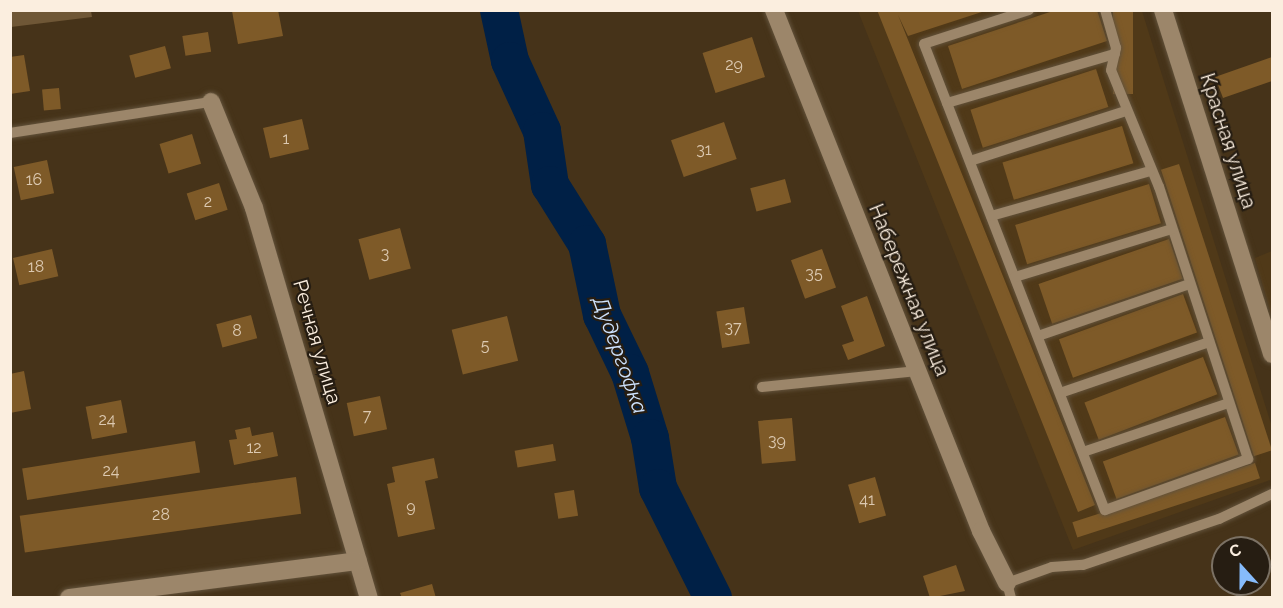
<!DOCTYPE html>
<meta charset="utf-8">
<style>
body{margin:0}
#map{position:relative;width:1283px;height:608px;overflow:hidden;background:#463319;font-family:Raleway,sans-serif}
div>[style]{position:absolute}
.built>*{inset:0;background:#503918}
.green>*{inset:0;background:#6f5736}
.river>*{height:38px;margin:-19px;padding:0 19px;transform-origin:19px;border-radius:19px;background:#002046}
.building>*{inset:0;background:#7e5a28;transform-origin:0 0}
.roads{filter:drop-shadow(0 0 2px #62523b) drop-shadow(0 0 2px #62523b)}
.service>*{height:10px;margin:-5px;padding:0 5px;transform-origin:5px;border-radius:5px;background:#9c866a}
.minor>*{height:18px;margin:-9px;padding:0 9px;transform-origin:9px;border-radius:9px;background:#9c866a}
span{translate:-50% -50%;white-space:nowrap;text-align:center;line-height:1.15;-webkit-text-stroke:4.5px #261d12;paint-order:stroke}
.number-label{font-size:16px;color:#dcc9b1}
.number-label span{-webkit-text-stroke-width:0}
.street-label{font-size:20px;color:#fbeedf}
.water-label{font-size:21px;color:#cee3ff;font-style:italic}
.frame{position:absolute;inset:0;border:12px solid #fbeedf;pointer-events:none}
.north{position:absolute;left:1211px;top:536px;width:60px;height:60px;box-sizing:border-box;background:#261d12;border:2px solid #7b7164;border-radius:50%;rotate:339deg;font-size:16px;font-weight:700;line-height:24px;text-align:center;color:#fbeedf}
.north::after{content:'';display:block;margin:auto;width:21px;height:27px;background:#86bbfb;clip-path:polygon(50% 0,100% 100%,50% 72%,0 100%)}
</style>
<div id="map">
<div class="built">
<i style="clip-path:polygon(858px 11px,1142px 11px,1272px 427px,1270px 480px,1073px 550px)"></i>
<i style="clip-path:polygon(1272px 251px,1272px 317px,1255px 258px)"></i>
</div>
<div class="green">
<i style="clip-path:polygon(10px 11px,91px 11px,92px 17px,11px 27px)"></i>
</div>
<div class="river">
<i style="left:499px;top:10px;width:52px;rotate:77.8deg"></i>
<i style="left:510px;top:61px;width:77px;rotate:65.4deg"></i>
<i style="left:542px;top:131px;width:55px;rotate:81.6deg"></i>
<i style="left:550px;top:185px;width:70px;rotate:57.9deg"></i>
<i style="left:587px;top:244px;width:73px;rotate:78.1deg"></i>
<i style="left:602px;top:315px;width:64px;rotate:64.2deg"></i>
<i style="left:630px;top:373px;width:68px;rotate:72.9deg"></i>
<i style="left:650px;top:438px;width:51px;rotate:80.9deg"></i>
<i style="left:658px;top:488px;width:123px;rotate:63.4deg"></i>
</div>
<div class="building">
<i style="clip-path:polygon(278px 10px,283px 36px,238px 44px,232px 11px)"></i>
<i style="clip-path:polygon(877px 10px,988px 10px,908px 36px,898px 15px,1095px 505px,1078px 512px)"></i>
<i style="clip-path:polygon(1056px 10px,1097px 10px,1107px 41px,962px 89px,948px 46px)"></i>
<i style="left:1113px;top:10px;width:20px;height:84px"></i>
<i style="left:208px;top:32px;width:20px;height:26px;rotate:81deg"></i>
<i style="left:752px;top:37px;width:42px;height:52px;rotate:72deg"></i>
<i style="left:165px;top:46px;width:23px;height:37px;rotate:75deg"></i>
<i style="clip-path:polygon(24px 55px,30px 91px,10px 94px,10px 57px)"></i>
<i style="clip-path:polygon(1272px 57px,1272px 81px,1223px 98px,1215px 77px)"></i>
<i style="left:1096px;top:69px;width:40px;height:132px;rotate:72deg"></i>
<i style="left:59px;top:88px;width:21px;height:17px;rotate:85deg"></i>
<i style="left:302px;top:119px;width:31px;height:40px;rotate:77deg"></i>
<i style="left:724px;top:122px;width:39px;height:56px;rotate:71deg"></i>
<i style="left:1122px;top:126px;width:39px;height:125px;rotate:73deg"></i>
<i style="left:192px;top:134px;width:31px;height:34px;rotate:73deg"></i>
<i style="left:47px;top:160px;width:34px;height:34px;rotate:78deg"></i>
<i style="left:1179px;top:164px;width:301px;height:19px;rotate:72deg"></i>
<i style="left:785px;top:179px;width:24px;height:36px;rotate:75deg"></i>
<i style="left:219px;top:183px;width:28px;height:34px;rotate:72deg"></i>
<i style="left:1149px;top:184px;width:41px;height:140px;rotate:73deg"></i>
<i style="left:400px;top:228px;width:42px;height:43px;rotate:75deg"></i>
<i style="left:1169px;top:239px;width:42px;height:138px;rotate:71deg"></i>
<i style="left:52px;top:249px;width:28px;height:40px;rotate:77deg"></i>
<i style="left:822px;top:249px;width:41px;height:33px;rotate:70deg"></i>
<i style="left:1183px;top:294px;width:41px;height:132px;rotate:70deg"></i>
<i style="clip-path:polygon(867px 296px,885px 346px,848px 360px,842px 345px,854px 341px,841px 306px)"></i>
<i style="left:744px;top:307px;width:37px;height:28px;rotate:81deg"></i>
<i style="left:251px;top:315px;width:24px;height:36px;rotate:75deg"></i>
<i style="left:507px;top:316px;width:46px;height:57px;rotate:76deg"></i>
<i style="left:1203px;top:357px;width:40px;height:127px;rotate:69deg"></i>
<i style="clip-path:polygon(24px 371px,31px 409px,10px 413px,10px 374px)"></i>
<i style="left:380px;top:396px;width:34px;height:34px;rotate:78deg"></i>
<i style="left:121px;top:400px;width:33px;height:36px;rotate:79deg"></i>
<i style="left:1225px;top:417px;width:40px;height:130px;rotate:70deg"></i>
<i style="left:792px;top:418px;width:43px;height:34px;rotate:85deg"></i>
<i style="clip-path:polygon(250px 427px,252px 436px,273px 432px,278px 456px,234px 465px,229px 440px,237px 439px,235px 430px)"></i>
<i style="left:195px;top:441px;width:32px;height:175px;rotate:81deg"></i>
<i style="left:553px;top:444px;width:17px;height:39px;rotate:80deg"></i>
<i style="clip-path:polygon(434px 458px,438px 478px,425px 481px,435px 529px,398px 537px,387px 484px,395px 482px,392px 467px)"></i>
<i style="left:1255px;top:463px;width:16px;height:192px;rotate:72deg"></i>
<i style="left:296px;top:477px;width:37px;height:279px;rotate:82deg"></i>
<i style="left:875px;top:477px;width:40px;height:28px;rotate:74deg"></i>
<i style="left:574px;top:490px;width:26px;height:20px;rotate:81deg"></i>
<i style="clip-path:polygon(956px 565px,965px 591px,930px 598px,923px 576px)"></i>
<i style="clip-path:polygon(432px 584px,436px 598px,402px 598px,400px 593px)"></i>
</div>
<div class="roads">
<div class="service">
<i style="left:1029px;top:10px;width:110px;rotate:162.1deg"></i>
<i style="left:924px;top:44px;width:500px;rotate:68.8deg"></i>
<i style="left:1105px;top:510px;width:152px;rotate:-19.6deg"></i>
<i style="left:1248px;top:459px;width:286px;rotate:-108.1deg"></i>
<i style="left:1159px;top:187px;width:126px;rotate:-112.3deg"></i>
<i style="left:1111px;top:70px;width:23px;rotate:-77deg"></i>
<i style="left:1116px;top:48px;width:40px;rotate:-106deg"></i>
<i style="left:947px;top:103px;width:175px;rotate:-16.3deg"></i>
<i style="left:10px;top:133px;width:203px;rotate:-8.8deg"></i>
<i style="left:970px;top:161px;width:164px;rotate:-17.8deg"></i>
<i style="left:991px;top:216px;width:165px;rotate:-15.8deg"></i>
<i style="left:1015px;top:277px;width:164px;rotate:-17deg"></i>
<i style="left:1038px;top:336px;width:161px;rotate:-18.9deg"></i>
<i style="left:762px;top:387px;width:156px;rotate:-5.9deg"></i>
<i style="left:1060px;top:393px;width:157px;rotate:-18.9deg"></i>
<i style="left:1083px;top:452px;width:154px;rotate:-18.6deg"></i>
<i style="left:1011px;top:598px;width:16px;rotate:-105deg"></i>
<i style="left:1007px;top:583px;width:48px;rotate:-19.6deg"></i>
<i style="left:1052px;top:567px;width:31px;rotate:-4deg"></i>
<i style="left:1083px;top:565px;width:144px;rotate:-18.7deg"></i>
<i style="left:1219px;top:519px;width:59px;rotate:-25.3deg"></i>
</div>
<div class="minor">
<i style="left:774px;top:10px;width:561px;rotate:68.33deg"></i>
<i style="left:981px;top:531px;width:58px;rotate:63.4deg"></i>
<i style="left:1163px;top:10px;width:361px;rotate:72.4deg"></i>
<i style="left:211px;top:102px;width:114px;rotate:67.9deg"></i>
<i style="left:254px;top:208px;width:407px;rotate:73.6deg"></i>
<i style="left:69px;top:598px;width:291px;rotate:-7.3deg"></i>
</div>
</div>
<div class="number-label">
<span style="left:734px;top:65px">29</span>
<span style="left:286px;top:139px">1</span>
<span style="left:704px;top:150px">31</span>
<span style="left:34px;top:180px">16</span>
<span style="left:208px;top:202px">2</span>
<span style="left:385px;top:254px">3</span>
<span style="left:36px;top:267px">18</span>
<span style="left:814px;top:274px">35</span>
<span style="left:733px;top:328px">37</span>
<span style="left:237px;top:331px">8</span>
<span style="left:485px;top:346px">5</span>
<span style="left:367px;top:416px">7</span>
<span style="left:107px;top:420px">24</span>
<span style="left:777px;top:441px">39</span>
<span style="left:254px;top:448px">12</span>
<span style="left:111px;top:471px">24</span>
<span style="left:867px;top:500px">41</span>
<span style="left:411px;top:507px">9</span>
<span style="left:161px;top:515px">28</span>
</div>
<div class="street-label">
<span style="left:1228px;top:141px;rotate:72deg">Красная улица</span>
<span style="left:909px;top:290px;rotate:68deg">Набережная улица</span>
<span style="left:317px;top:342px;rotate:74deg">Речная улица</span>
</div>
<div class="water-label">
<span style="left:620px;top:355px;rotate:70deg">Дудергофка</span>
</div>
<div class="frame"></div>
<div class="north">С</div>
</div>
